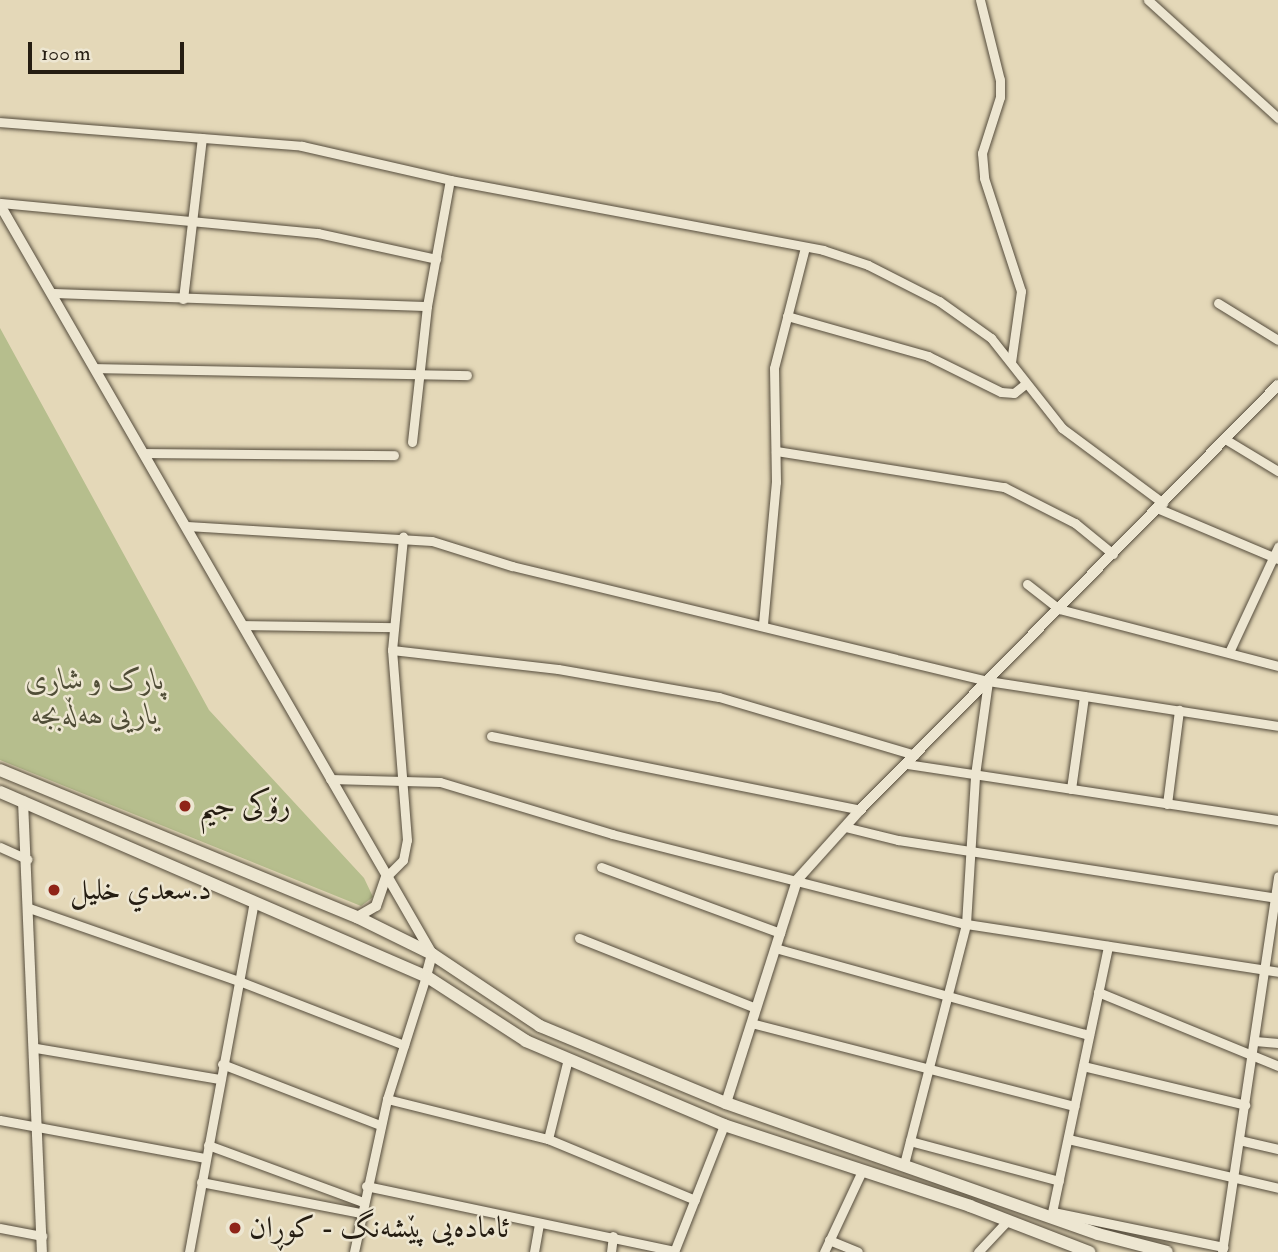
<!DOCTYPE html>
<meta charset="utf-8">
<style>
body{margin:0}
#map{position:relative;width:1278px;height:1252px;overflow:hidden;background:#e4d8b8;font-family:"IM FELL Double Pica",Amiri,serif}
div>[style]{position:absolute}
.green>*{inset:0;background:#b6be8d}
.roads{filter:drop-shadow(0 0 2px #554c3c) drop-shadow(0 0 2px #554c3c)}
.minor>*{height:9px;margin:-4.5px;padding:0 4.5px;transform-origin:4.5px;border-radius:4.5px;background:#ede6d1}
.tertiary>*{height:10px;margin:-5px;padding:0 5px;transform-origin:5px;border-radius:5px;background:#ede6d1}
.secondary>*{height:12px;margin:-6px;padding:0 6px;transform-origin:6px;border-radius:6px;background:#ede6d1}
.dots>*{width:19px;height:19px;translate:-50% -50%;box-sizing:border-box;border:4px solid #ede6d1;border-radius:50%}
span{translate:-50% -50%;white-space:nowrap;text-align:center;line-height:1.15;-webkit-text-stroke:5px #ede6d1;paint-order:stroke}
.park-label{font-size:30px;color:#504d37;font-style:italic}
.poi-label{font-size:30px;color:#251d12}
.left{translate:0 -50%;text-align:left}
.scale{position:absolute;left:28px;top:42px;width:156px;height:32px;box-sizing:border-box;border:4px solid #251d12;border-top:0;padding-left:9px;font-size:21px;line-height:24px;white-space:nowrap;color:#251d12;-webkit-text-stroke:5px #ede6d1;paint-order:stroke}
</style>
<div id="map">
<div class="green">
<i style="clip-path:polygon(0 328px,209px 710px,364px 878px,373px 897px,361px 906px,0 760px)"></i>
</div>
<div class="roads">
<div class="minor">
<i style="left:980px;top:0;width:82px;rotate:76deg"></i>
<i style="left:1000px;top:80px;width:17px;rotate:90deg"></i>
<i style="left:1000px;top:97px;width:59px;rotate:107.8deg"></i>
<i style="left:982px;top:153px;width:25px;rotate:85deg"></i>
<i style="left:984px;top:178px;width:119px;rotate:71.9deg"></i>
<i style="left:1021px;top:291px;width:72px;rotate:98deg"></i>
<i style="left:1148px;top:0;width:176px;rotate:42.2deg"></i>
<i style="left:0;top:122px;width:303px;rotate:4.5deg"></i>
<i style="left:302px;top:146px;width:152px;rotate:12.9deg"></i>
<i style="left:450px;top:180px;width:380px;rotate:10.6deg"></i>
<i style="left:823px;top:250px;width:47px;rotate:18.4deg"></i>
<i style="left:868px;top:265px;width:80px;rotate:26.9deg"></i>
<i style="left:939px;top:301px;width:64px;rotate:35.4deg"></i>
<i style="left:991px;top:338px;width:115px;rotate:51.7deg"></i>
<i style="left:1062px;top:428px;width:126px;rotate:36.6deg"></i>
<i style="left:0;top:203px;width:319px;rotate:5.4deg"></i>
<i style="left:318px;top:233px;width:121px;rotate:12.4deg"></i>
<i style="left:51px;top:293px;width:376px;rotate:2deg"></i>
<i style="left:183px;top:299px;width:162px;rotate:-83.3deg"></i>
<i style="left:1218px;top:303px;width:70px;rotate:31.7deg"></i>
<i style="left:787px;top:316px;width:147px;rotate:15.8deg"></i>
<i style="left:928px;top:356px;width:81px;rotate:26.3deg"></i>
<i style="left:1001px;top:392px;width:13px;rotate:4deg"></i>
<i style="left:1014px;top:393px;width:14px;rotate:-39deg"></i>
<i style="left:95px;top:368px;width:372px;rotate:1.1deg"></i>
<i style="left:1225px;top:439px;width:62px;rotate:31.1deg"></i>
<i style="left:412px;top:442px;width:137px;rotate:-83.7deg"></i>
<i style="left:427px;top:306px;width:128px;rotate:-79.7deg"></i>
<i style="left:776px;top:451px;width:231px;rotate:9deg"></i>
<i style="left:1004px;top:487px;width:80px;rotate:26.9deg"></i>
<i style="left:1075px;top:523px;width:49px;rotate:39.2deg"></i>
<i style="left:143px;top:453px;width:251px;rotate:0.5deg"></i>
<i style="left:1157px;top:508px;width:131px;rotate:22.9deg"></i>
<i style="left:187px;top:526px;width:245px;rotate:3.5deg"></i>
<i style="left:432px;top:541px;width:84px;rotate:17.4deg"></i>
<i style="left:512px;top:566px;width:490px;rotate:13.6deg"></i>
<i style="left:988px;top:681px;width:293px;rotate:8.8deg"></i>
<i style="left:1027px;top:584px;width:41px;rotate:38deg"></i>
<i style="left:1059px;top:609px;width:226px;rotate:14.6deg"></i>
<i style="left:763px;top:624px;width:143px;rotate:-84.8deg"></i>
<i style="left:776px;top:482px;width:114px;rotate:-91deg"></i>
<i style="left:774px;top:368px;width:125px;rotate:-75.6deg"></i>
<i style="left:242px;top:625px;width:152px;rotate:0.8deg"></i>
<i style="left:392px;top:650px;width:167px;rotate:6.5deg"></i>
<i style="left:558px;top:669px;width:163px;rotate:9.9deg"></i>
<i style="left:719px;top:697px;width:204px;rotate:16.5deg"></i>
<i style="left:1230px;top:650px;width:114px;rotate:-65deg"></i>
<i style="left:491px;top:736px;width:376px;rotate:11.3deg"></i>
<i style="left:907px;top:764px;width:375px;rotate:8.6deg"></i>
<i style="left:330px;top:779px;width:110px;rotate:1.6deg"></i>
<i style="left:440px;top:782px;width:180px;rotate:16.8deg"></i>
<i style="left:612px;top:834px;width:365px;rotate:14.3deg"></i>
<i style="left:966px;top:924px;width:316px;rotate:8.7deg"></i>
<i style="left:1071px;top:789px;width:94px;rotate:-82deg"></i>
<i style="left:1167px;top:804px;width:95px;rotate:-82.7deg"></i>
<i style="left:845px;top:827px;width:55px;rotate:13.8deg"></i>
<i style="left:898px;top:840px;width:382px;rotate:8.7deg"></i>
<i style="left:0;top:847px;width:30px;rotate:24deg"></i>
<i style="left:601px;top:867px;width:191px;rotate:20.2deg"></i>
<i style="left:386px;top:877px;width:24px;rotate:-45deg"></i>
<i style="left:403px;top:860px;width:20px;rotate:-79deg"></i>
<i style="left:407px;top:840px;width:191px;rotate:-94.5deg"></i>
<i style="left:392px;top:650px;width:114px;rotate:-84.4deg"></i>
<i style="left:29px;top:908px;width:222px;rotate:19.2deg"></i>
<i style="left:239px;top:981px;width:177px;rotate:21.2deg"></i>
<i style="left:579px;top:938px;width:190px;rotate:21.6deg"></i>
<i style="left:775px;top:948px;width:326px;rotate:15.5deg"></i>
<i style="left:1098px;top:992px;width:195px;rotate:22.3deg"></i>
<i style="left:751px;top:1023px;width:334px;rotate:14.4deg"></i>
<i style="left:1255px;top:1041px;width:23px;rotate:5deg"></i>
<i style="left:36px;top:1048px;width:186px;rotate:9.6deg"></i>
<i style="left:222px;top:1064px;width:169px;rotate:21.1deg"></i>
<i style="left:1083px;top:1066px;width:167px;rotate:13.5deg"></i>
<i style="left:387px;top:1099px;width:166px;rotate:14deg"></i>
<i style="left:548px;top:1139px;width:159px;rotate:22.5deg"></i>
<i style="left:0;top:1120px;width:209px;rotate:10.5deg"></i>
<i style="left:548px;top:1139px;width:82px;rotate:-76deg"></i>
<i style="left:1068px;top:1139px;width:216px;rotate:13.1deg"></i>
<i style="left:1239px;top:1140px;width:40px;rotate:13deg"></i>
<i style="left:910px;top:1141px;width:154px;rotate:15deg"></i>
<i style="left:208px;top:1145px;width:165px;rotate:20.2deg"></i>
<i style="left:904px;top:1164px;width:248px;rotate:-75.5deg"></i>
<i style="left:966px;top:924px;width:149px;rotate:-86.5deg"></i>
<i style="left:975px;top:775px;width:95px;rotate:-82.1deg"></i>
<i style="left:201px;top:1182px;width:163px;rotate:11deg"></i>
<i style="left:366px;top:1186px;width:315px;rotate:11.9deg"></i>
<i style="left:1053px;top:1212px;width:174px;rotate:11.6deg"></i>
<i style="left:1051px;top:1217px;width:277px;rotate:-78.1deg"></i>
<i style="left:0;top:1228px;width:43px;rotate:10.8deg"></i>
<i style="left:829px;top:1240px;width:31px;rotate:22deg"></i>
<i style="left:189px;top:1252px;width:357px;rotate:-79.5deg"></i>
<i style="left:354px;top:1252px;width:157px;rotate:-77.8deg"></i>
<i style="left:387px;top:1099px;width:129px;rotate:-72.4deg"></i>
<i style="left:534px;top:1252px;width:29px;rotate:-80deg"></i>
<i style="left:611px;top:1252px;width:16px;rotate:-83deg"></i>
<i style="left:674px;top:1252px;width:136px;rotate:-68.5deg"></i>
<i style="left:824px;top:1252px;width:89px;rotate:-64.9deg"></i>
<i style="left:978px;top:1252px;width:42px;rotate:-46.9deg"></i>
<i style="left:1222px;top:1252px;width:380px;rotate:-81.5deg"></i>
</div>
<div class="tertiary">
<i style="left:0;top:205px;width:865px;rotate:60.02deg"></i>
<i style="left:432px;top:954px;width:23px;rotate:105deg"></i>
<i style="left:23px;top:801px;width:451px;rotate:87.6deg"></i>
<i style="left:357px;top:917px;width:22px;rotate:-30deg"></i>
<i style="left:376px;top:906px;width:31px;rotate:-71deg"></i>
<i style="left:726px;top:1103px;width:234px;rotate:-72.3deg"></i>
<i style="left:797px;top:880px;width:94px;rotate:-48deg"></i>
<i style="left:860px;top:810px;width:596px;rotate:-45.48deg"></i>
</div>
<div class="secondary">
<i style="left:0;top:770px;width:386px;rotate:22.4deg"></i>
<i style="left:357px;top:917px;width:84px;rotate:26.3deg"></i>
<i style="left:432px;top:954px;width:130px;rotate:33.7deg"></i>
<i style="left:540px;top:1026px;width:201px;rotate:22.5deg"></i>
<i style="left:726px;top:1103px;width:394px;rotate:19.4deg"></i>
<i style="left:1098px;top:1234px;width:71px;rotate:14.6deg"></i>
<i style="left:0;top:792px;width:464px;rotate:23.4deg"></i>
<i style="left:426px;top:976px;width:119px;rotate:33deg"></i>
<i style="left:526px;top:1041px;width:215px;rotate:23deg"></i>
<i style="left:724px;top:1125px;width:259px;rotate:18.2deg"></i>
<i style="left:970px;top:1206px;width:128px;rotate:21.1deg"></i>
</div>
</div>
<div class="dots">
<i style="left:185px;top:806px;background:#8f2418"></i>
<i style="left:54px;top:890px;background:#8f2418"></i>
<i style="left:235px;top:1228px;background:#8f2418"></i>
</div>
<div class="park-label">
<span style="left:95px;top:697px">پارک و شاری<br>یاریی ھەڵەبجە</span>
</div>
<div class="poi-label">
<span class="left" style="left:199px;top:806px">رۆکی جیم</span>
<span class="left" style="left:70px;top:890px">د.سعدي خليل</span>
<span class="left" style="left:249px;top:1228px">ئامادەیی پێشەنگ - کوڕان</span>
</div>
<div class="scale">100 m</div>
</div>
